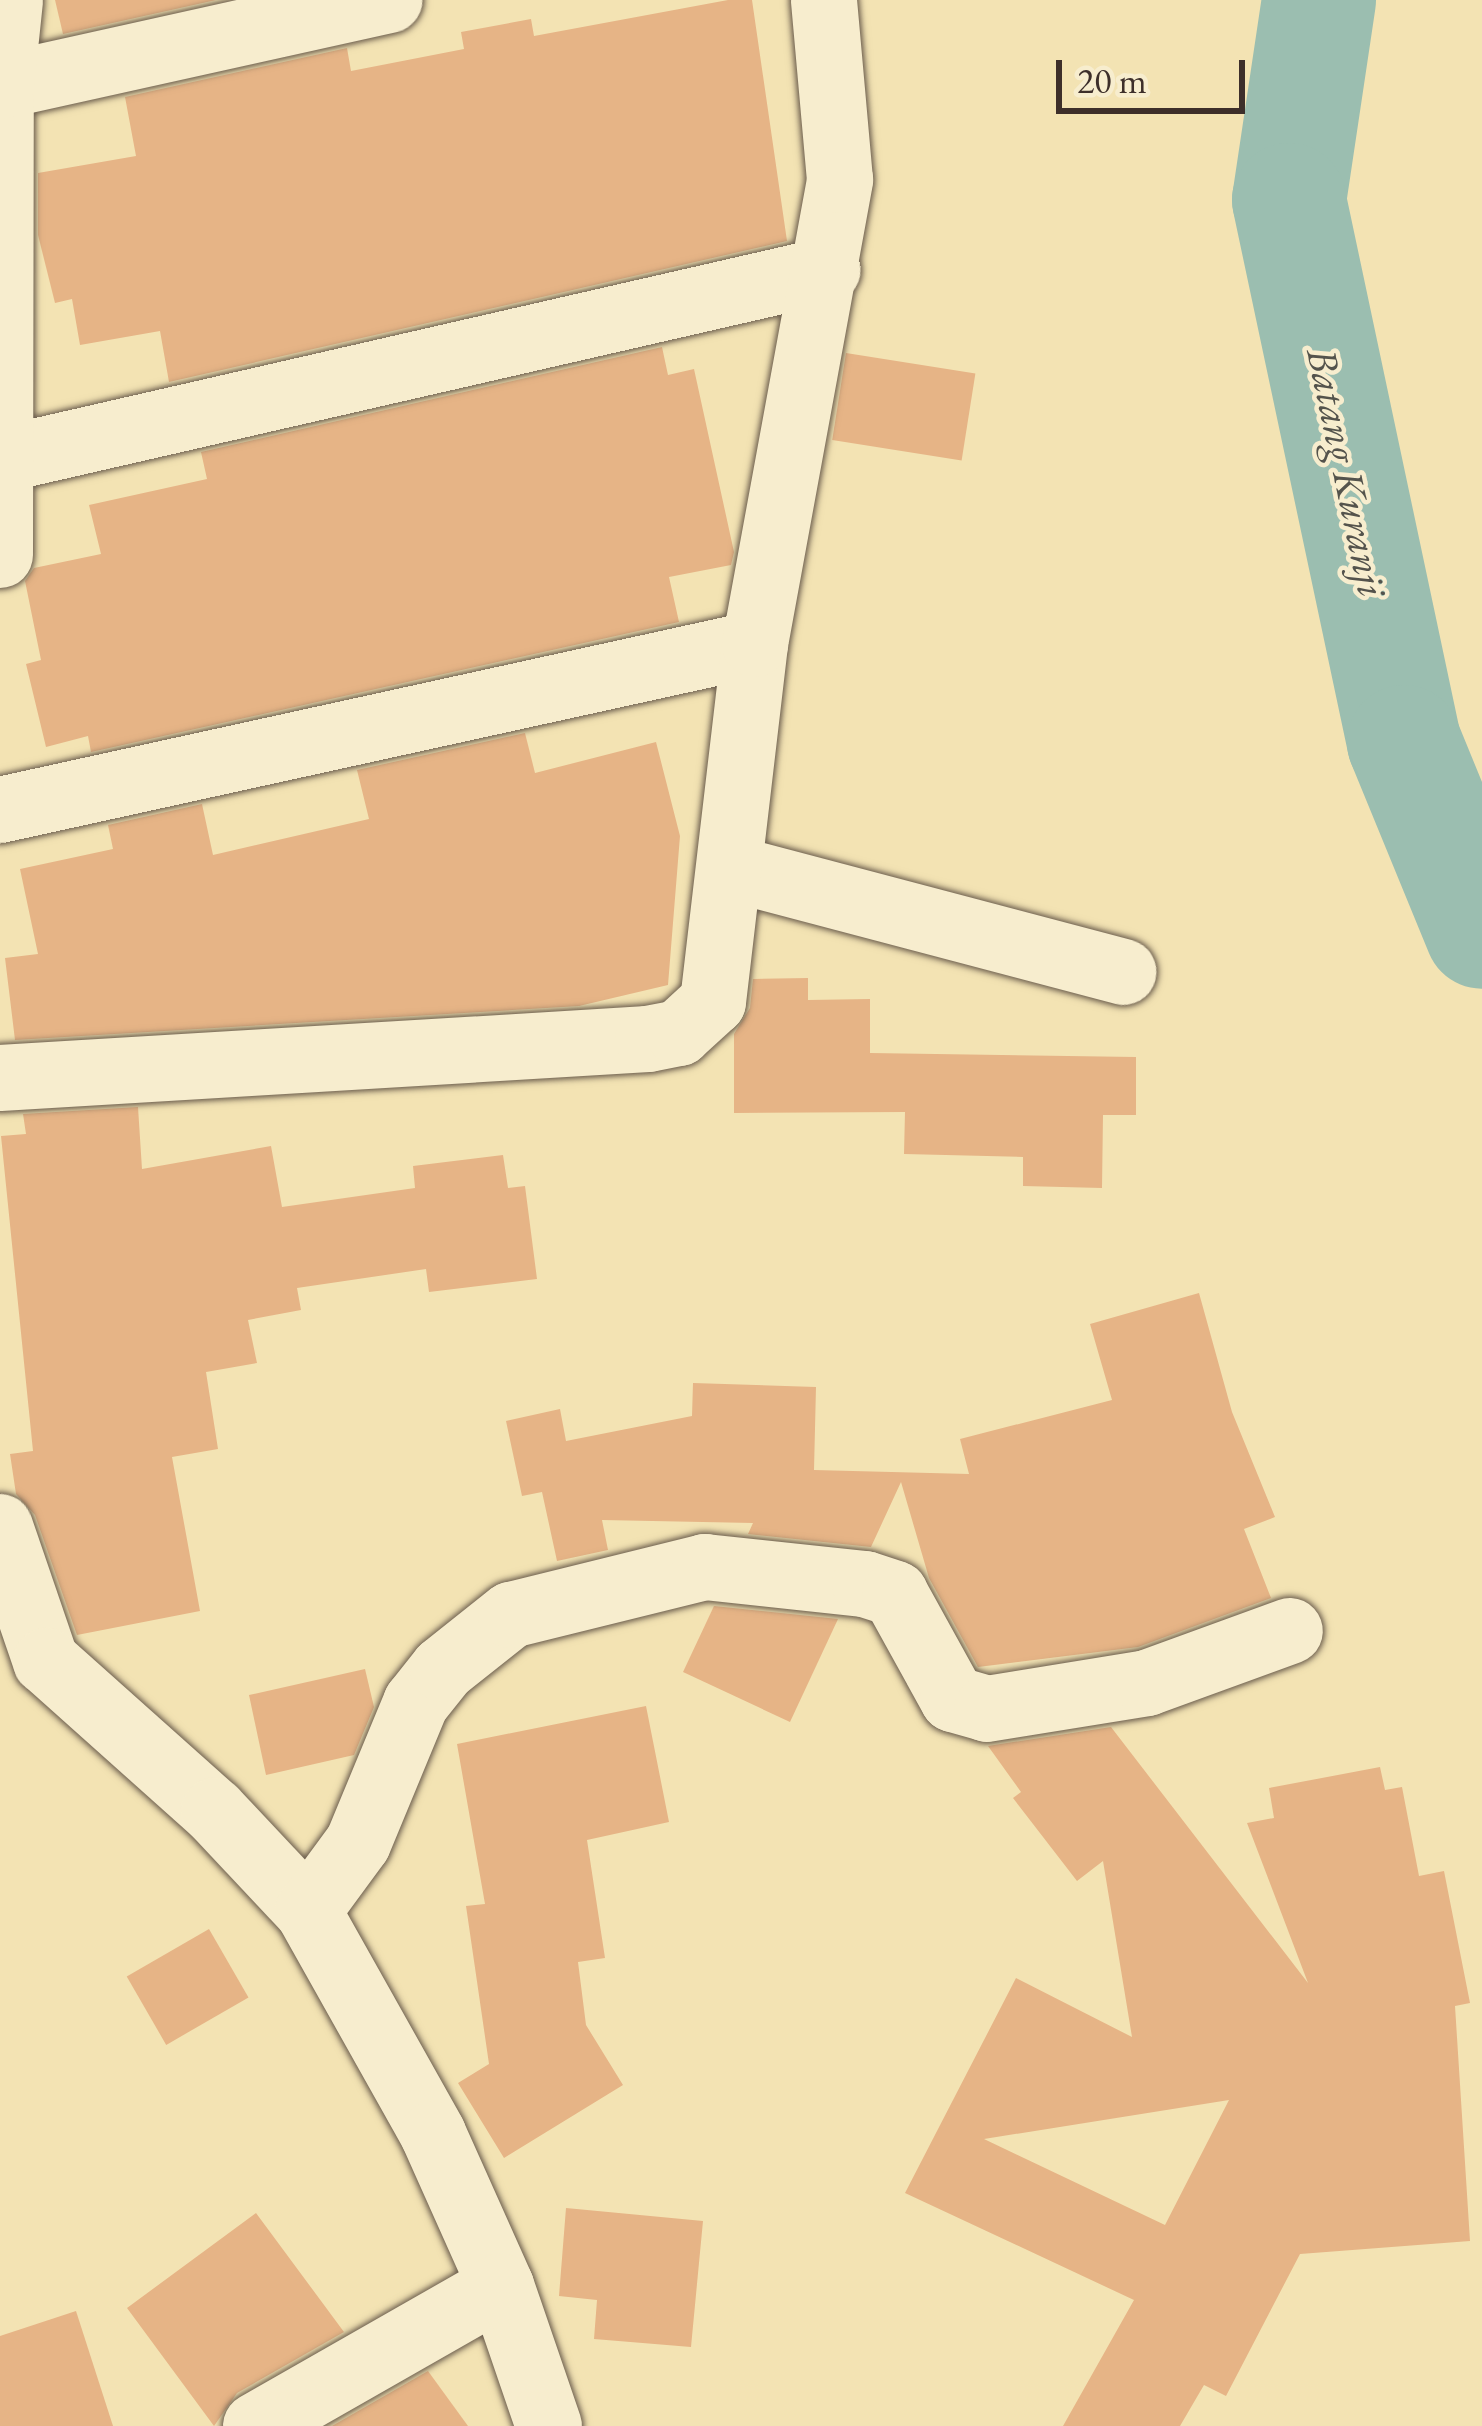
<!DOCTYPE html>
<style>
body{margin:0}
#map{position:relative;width:1482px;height:2426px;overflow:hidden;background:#f3e3b3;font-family:"EB Garamond",serif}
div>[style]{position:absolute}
.river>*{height:114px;margin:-57px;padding:0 57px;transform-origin:57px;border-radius:57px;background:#9bbeb0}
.building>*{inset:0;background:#e6b486;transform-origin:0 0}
.roads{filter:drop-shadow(0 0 3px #6a5c4c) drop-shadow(0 0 3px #6a5c4c)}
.minor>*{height:66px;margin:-33px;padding:0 33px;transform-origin:33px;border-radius:33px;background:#f7edce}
span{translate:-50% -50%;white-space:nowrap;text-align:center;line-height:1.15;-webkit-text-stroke:9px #f7edce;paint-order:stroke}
.water-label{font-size:42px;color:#54534c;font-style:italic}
.scale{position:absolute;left:1056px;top:60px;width:189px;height:54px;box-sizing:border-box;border:6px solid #3d2f2a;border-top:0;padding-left:15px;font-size:36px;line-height:42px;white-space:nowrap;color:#3d2f2a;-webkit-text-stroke:9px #f7edce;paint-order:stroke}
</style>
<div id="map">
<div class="river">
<i style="left:1319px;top:0;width:202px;rotate:98.5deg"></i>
<i style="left:1289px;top:200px;width:554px;rotate:78.02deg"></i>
<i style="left:1404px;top:742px;width:205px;rotate:67.7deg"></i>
</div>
<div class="building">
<i style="clip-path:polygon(55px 0,216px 0,63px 34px)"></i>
<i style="clip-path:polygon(728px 0,752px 0,787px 241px,169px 382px,160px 331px,80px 345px,72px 299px,55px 303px,38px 235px,38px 173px,136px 156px,125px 97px,347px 48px,351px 71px,464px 49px,461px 32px,531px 19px,534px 36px)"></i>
<i style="clip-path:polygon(662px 347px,668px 375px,694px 369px,734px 552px,731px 565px,669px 577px,679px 622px,91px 752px,88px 736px,46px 747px,26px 664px,41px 660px,25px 581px,34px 568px,101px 554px,89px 505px,207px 479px,201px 452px)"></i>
<i style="left:846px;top:353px;width:131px;height:88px;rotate:9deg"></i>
<i style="clip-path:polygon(525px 733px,535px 773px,656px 742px,680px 836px,668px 985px,579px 1006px,15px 1040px,5px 958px,38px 954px,20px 869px,113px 849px,108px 825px,202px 804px,213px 855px,369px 819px,357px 770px)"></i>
<i style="clip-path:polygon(808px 978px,808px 1000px,870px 999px,870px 1053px,1136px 1057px,1136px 1115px,1103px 1115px,1102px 1188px,1023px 1186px,1023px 1157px,904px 1154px,905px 1112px,734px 1113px,734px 1034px,750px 1008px,753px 979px)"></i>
<i style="clip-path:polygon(138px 1107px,142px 1169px,271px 1146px,282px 1207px,415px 1188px,413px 1166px,503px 1155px,508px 1188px,525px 1186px,537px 1279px,429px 1292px,426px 1269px,297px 1288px,301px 1310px,248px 1320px,257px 1363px,206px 1372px,218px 1449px,172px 1457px,200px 1611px,77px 1635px,35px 1515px,16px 1494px,10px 1454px,33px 1451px,1px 1136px,26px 1134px,23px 1114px)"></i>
<i style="clip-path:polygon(1199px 1293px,1232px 1412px,1275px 1517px,1244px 1529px,1271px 1598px,1138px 1647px,978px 1667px,929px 1578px,901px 1482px,871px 1547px,748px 1534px,753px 1523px,602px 1520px,608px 1550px,557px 1561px,542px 1492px,522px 1496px,506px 1421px,560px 1409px,566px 1441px,692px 1416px,693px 1383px,816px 1387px,814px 1470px,969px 1474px,960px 1439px,1112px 1400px,1090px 1324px)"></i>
<i style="clip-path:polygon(714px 1606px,838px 1619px,790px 1722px,683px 1672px)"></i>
<i style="clip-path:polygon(365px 1669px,374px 1707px,354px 1755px,266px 1775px,249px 1695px)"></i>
<i style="clip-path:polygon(646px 1706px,669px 1822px,587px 1840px,605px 1958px,578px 1962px,586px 2025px,623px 2085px,504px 2158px,458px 2083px,489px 2064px,466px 1906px,485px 1904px,457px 1744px)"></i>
<i style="clip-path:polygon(evenodd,1111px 1727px,1308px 1983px,1247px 1823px,1274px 1818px,1269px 1788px,1380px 1767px,1385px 1790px,1402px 1787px,1419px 1876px,1444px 1871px,1470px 2003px,1455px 2006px,1470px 2241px,1300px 2254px,1226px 2396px,1204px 2385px,1180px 2426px,1063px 2426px,1134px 2300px,905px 2193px,1016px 1978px,1132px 2037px,1103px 1861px,1077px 1881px,1013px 1798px,1021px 1792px,988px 1746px,1111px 1727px,1229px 2100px,1165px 2225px,984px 2139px,1229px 2100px)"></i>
<i style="left:209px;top:1929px;width:79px;height:95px;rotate:60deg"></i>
<i style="clip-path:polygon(566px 2208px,703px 2221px,691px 2347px,594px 2339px,597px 2300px,559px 2296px)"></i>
<i style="clip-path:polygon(256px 2213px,344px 2332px,237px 2393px,214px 2426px,127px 2308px)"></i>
<i style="clip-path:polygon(76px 2311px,113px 2426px,0 2426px,0 2336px)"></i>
<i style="clip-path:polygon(428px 2371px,468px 2426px,332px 2426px)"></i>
</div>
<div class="roads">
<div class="minor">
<i style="left:1px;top:86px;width:398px;rotate:-12.5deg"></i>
<i style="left:4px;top:459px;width:845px;rotate:-12.92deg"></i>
<i style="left:0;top:555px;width:469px;rotate:-89.9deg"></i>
<i style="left:1px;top:86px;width:86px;rotate:-84deg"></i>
<i style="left:0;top:810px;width:773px;rotate:-12.4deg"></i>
<i style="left:730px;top:868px;width:407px;rotate:14.8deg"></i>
<i style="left:0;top:1078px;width:649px;rotate:-3.44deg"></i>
<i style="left:648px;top:1039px;width:32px;rotate:-11deg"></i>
<i style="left:679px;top:1033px;width:46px;rotate:-42.4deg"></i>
<i style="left:713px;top:1002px;width:360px;rotate:-83.3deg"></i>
<i style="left:755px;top:644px;width:472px;rotate:-79.6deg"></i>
<i style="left:840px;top:180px;width:181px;rotate:-95.1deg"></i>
<i style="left:0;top:1527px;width:142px;rotate:71.1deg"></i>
<i style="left:46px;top:1661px;width:225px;rotate:41.8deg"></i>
<i style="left:214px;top:1811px;width:137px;rotate:46.8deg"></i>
<i style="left:308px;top:1911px;width:256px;rotate:60.7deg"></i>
<i style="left:433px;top:2134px;width:167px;rotate:65.9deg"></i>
<i style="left:501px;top:2286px;width:148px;rotate:71.1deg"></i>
<i style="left:308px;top:1911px;width:84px;rotate:-53.7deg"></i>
<i style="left:358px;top:1843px;width:152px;rotate:-67.5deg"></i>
<i style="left:416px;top:1703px;width:43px;rotate:-51.5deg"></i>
<i style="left:443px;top:1669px;width:87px;rotate:-38.5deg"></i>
<i style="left:511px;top:1615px;width:200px;rotate:-13.9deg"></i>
<i style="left:705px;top:1567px;width:161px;rotate:6.1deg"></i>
<i style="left:865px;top:1584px;width:32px;rotate:18deg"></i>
<i style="left:895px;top:1594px;width:120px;rotate:61.1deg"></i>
<i style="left:953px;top:1699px;width:35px;rotate:16deg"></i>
<i style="left:987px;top:1709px;width:162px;rotate:-9.2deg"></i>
<i style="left:1147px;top:1683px;width:152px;rotate:-20deg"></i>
<i style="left:256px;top:2426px;width:282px;rotate:-29.7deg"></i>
</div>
</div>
<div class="water-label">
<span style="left:1347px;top:472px;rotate:78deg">Batang Kuranji</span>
</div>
<div class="scale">20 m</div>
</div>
